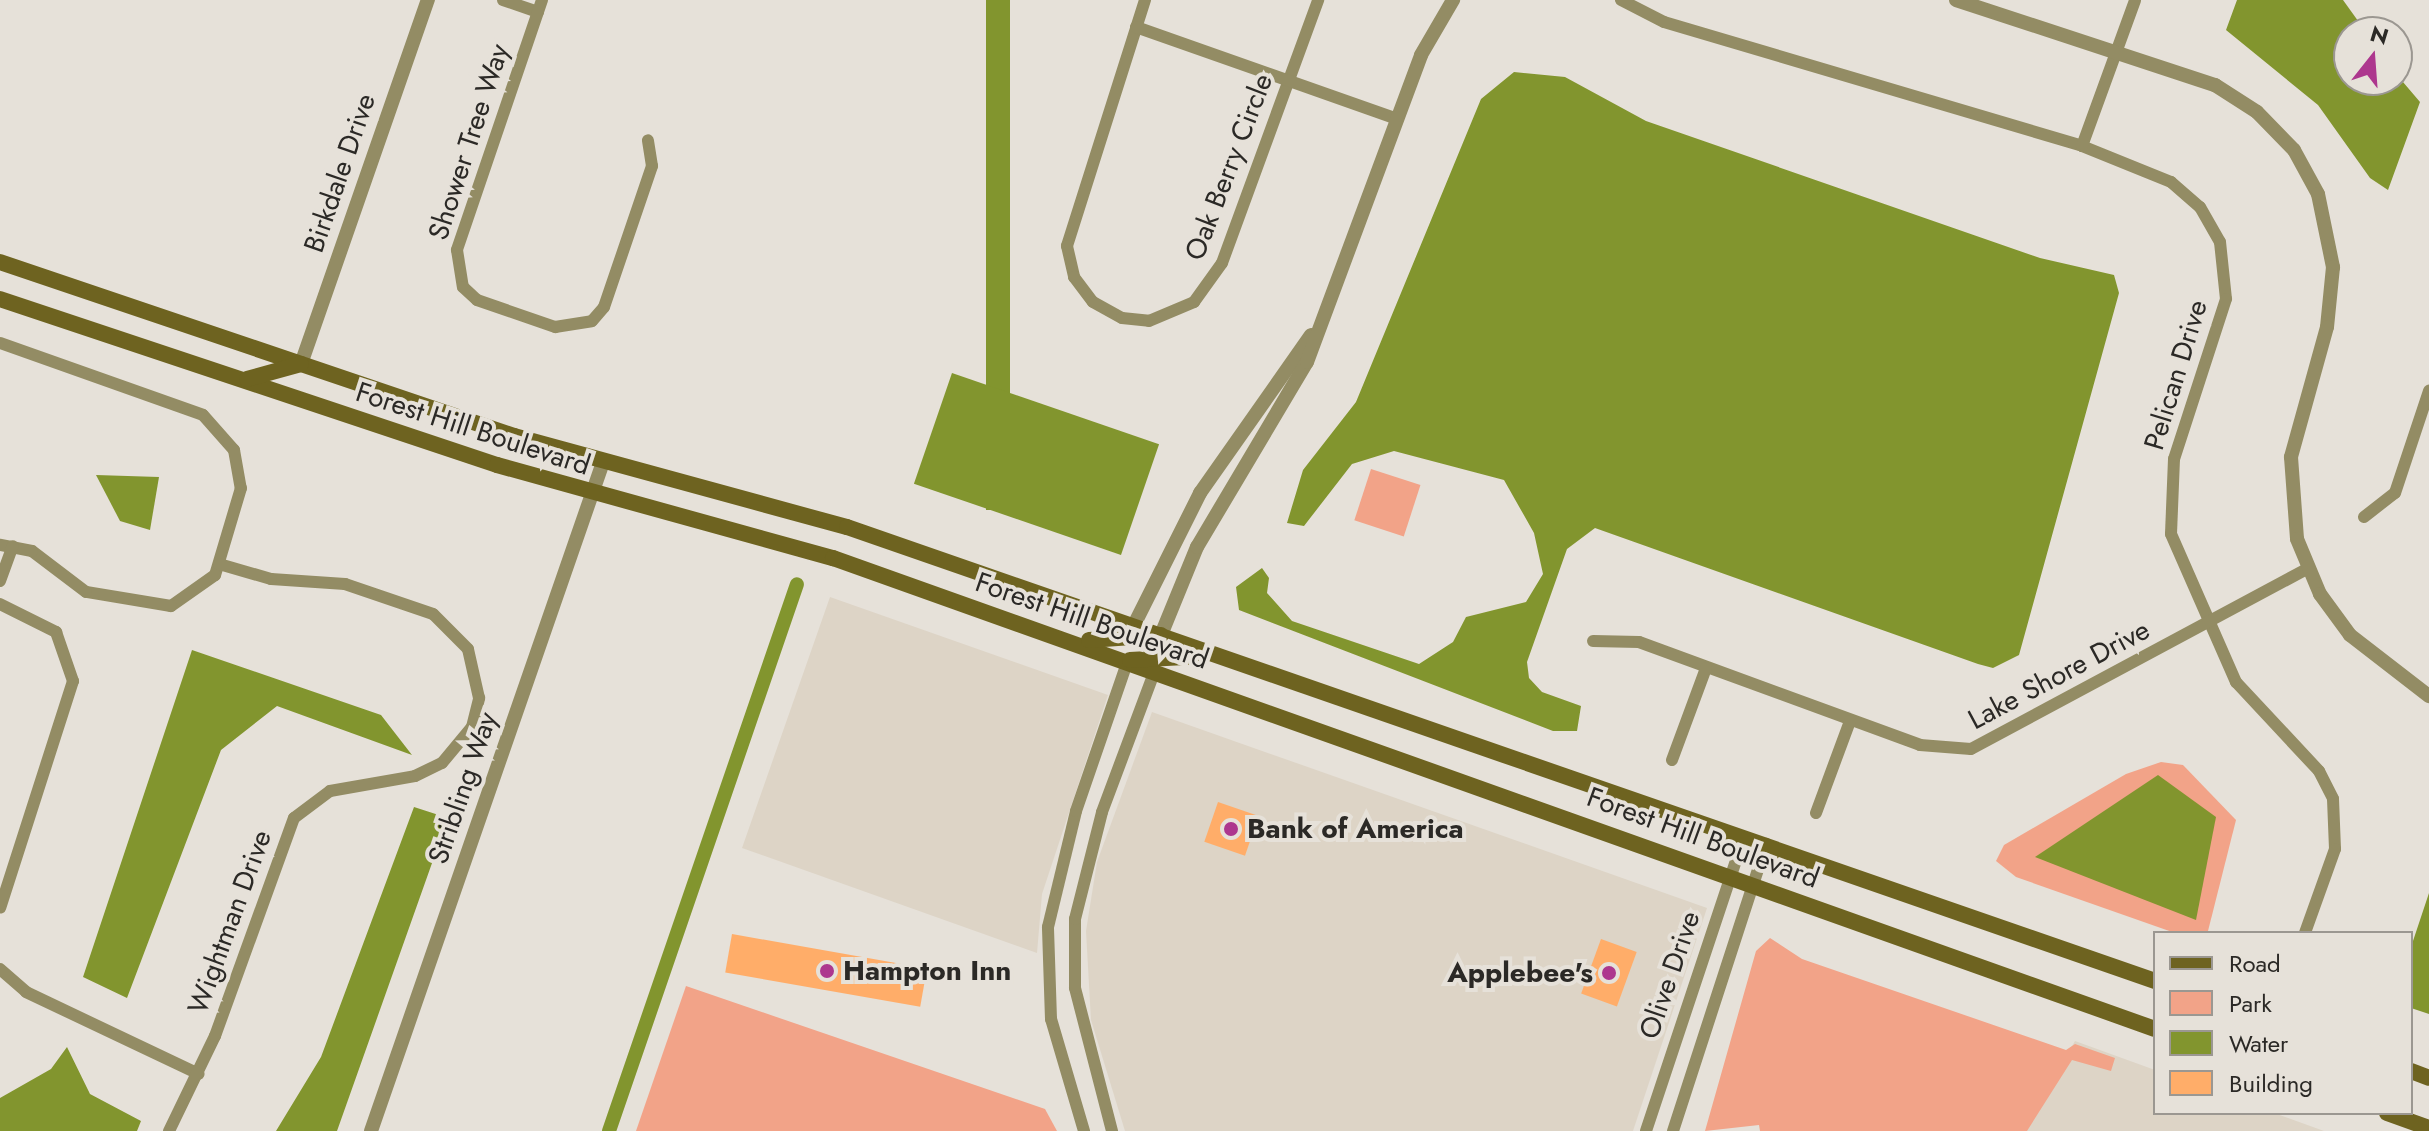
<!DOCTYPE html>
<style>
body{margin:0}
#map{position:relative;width:2429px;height:1131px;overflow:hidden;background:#e6e1d9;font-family:Jost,sans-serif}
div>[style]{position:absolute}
.built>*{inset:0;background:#ddd4c6}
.green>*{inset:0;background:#f2a388;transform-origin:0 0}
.water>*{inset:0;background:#82952e;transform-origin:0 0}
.canal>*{height:14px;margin:-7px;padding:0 7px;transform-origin:7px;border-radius:7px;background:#82952e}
.building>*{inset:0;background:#ffad69;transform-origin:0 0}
.minor>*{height:12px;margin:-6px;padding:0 6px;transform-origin:6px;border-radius:6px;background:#938c64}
.tertiary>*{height:14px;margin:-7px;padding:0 7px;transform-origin:7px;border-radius:7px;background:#938c64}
.secondary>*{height:16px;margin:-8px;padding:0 8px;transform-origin:8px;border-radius:8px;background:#6e6320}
.dots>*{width:22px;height:22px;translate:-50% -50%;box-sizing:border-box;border:4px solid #e6e1d9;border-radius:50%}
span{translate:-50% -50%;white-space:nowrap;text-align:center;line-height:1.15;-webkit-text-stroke:8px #e6e1d9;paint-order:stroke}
.street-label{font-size:28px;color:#2b2926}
.poi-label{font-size:28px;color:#2b2926;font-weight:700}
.left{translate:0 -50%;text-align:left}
.right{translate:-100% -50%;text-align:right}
.legend{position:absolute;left:2153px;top:931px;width:260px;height:184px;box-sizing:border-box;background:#e6e1d9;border:2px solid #9b9791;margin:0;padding:10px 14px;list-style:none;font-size:24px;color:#2b2926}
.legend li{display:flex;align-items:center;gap:16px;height:40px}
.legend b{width:40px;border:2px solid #9b9791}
.north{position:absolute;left:2333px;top:16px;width:80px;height:80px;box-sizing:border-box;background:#e6e1d9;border:2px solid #9b9791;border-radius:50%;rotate:17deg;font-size:22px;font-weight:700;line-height:32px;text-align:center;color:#2b2926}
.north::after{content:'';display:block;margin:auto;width:28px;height:36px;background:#ad378e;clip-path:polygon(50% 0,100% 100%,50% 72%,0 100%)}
</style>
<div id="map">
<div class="built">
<i style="clip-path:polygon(830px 597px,1108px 695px,1042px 894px,1037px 953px,742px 848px)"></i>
<i style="clip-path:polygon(1152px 712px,1707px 908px,1633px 1131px,1125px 1131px,1091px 1020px,1086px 931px,1097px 862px)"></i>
<i style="clip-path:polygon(2075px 1041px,2155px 1070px,2155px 1113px,2274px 1113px,2324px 1131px,2022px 1131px)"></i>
</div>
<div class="green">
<i style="left:1371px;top:469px;width:52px;height:54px;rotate:18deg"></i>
<i style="clip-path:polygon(2161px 762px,2183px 765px,2236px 820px,2208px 931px,2175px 933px,2016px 877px,1996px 861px,2004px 845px,2126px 774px)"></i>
<i style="clip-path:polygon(1770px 938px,1802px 959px,2066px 1050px,2075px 1044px,2115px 1058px,2111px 1071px,2072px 1060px,2027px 1131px,1760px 1131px,1759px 1125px,1705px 1131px,1756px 951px)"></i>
<i style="clip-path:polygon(686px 986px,1045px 1109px,1057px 1131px,636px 1131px)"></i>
</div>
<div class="water">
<i style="left:986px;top:0;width:24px;height:510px"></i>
<i style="clip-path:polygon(2237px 0,2343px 0,2366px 32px,2349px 32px,2349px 80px,2397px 75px,2420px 102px,2388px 190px,2370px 178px,2318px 105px,2226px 30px)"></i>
<i style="clip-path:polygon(1514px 72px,1565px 77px,1646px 121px,2040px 258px,2114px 275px,2119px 293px,2019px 655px,1993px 668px,1978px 664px,1595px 528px,1567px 549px,1527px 662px,1529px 678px,1542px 692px,1581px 706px,1577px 731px,1553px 731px,1239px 610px,1236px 587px,1262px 568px,1269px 578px,1267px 593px,1292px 621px,1419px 664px,1453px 642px,1466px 617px,1526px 602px,1543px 574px,1534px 533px,1504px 480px,1394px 451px,1352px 464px,1304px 526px,1287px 523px,1303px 470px,1356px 402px,1481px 99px)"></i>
<i style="left:952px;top:373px;width:219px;height:117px;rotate:19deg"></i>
<i style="clip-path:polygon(96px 475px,159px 477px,150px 530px,120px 521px)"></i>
<i style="clip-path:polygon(192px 650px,381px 715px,412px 755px,277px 706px,221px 750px,127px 998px,83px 977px)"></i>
<i style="clip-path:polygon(2158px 775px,2216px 817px,2196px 920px,2035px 857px)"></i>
<i style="clip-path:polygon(414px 807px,448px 818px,337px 1131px,276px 1131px,321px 1057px)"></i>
<i style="clip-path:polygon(2429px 893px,2429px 1014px,2411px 1008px,2411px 947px)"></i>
<i style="clip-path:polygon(67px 1047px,90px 1094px,141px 1121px,137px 1131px,0 1131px,0 1098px,51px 1069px)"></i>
</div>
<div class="canal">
<i style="left:609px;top:1131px;width:578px;rotate:-71.03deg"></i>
</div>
<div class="building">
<i style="left:1218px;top:802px;width:43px;height:42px;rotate:19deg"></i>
<i style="left:732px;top:934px;width:198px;height:39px;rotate:10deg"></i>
<i style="left:1601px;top:939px;width:38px;height:58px;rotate:20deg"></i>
</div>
<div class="minor">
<i style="left:503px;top:0;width:37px;rotate:19deg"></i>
<i style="left:542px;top:0;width:264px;rotate:108.8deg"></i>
<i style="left:457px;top:250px;width:37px;rotate:81deg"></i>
<i style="left:463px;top:287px;width:19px;rotate:43deg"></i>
<i style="left:477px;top:300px;width:83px;rotate:19.1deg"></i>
<i style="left:555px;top:327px;width:37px;rotate:-9deg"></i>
<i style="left:592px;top:321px;width:18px;rotate:-49deg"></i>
<i style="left:604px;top:307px;width:149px;rotate:-71.2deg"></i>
<i style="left:652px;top:166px;width:26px;rotate:-99deg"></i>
<i style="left:1145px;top:0;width:258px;rotate:107.6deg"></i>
<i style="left:1067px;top:246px;width:32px;rotate:77deg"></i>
<i style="left:1074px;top:277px;width:31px;rotate:53deg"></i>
<i style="left:1093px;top:302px;width:33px;rotate:29deg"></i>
<i style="left:1122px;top:318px;width:27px;rotate:6deg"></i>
<i style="left:1149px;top:321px;width:49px;rotate:-22.9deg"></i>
<i style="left:1194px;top:302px;width:48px;rotate:-54.3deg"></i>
<i style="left:1222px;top:263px;width:280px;rotate:-69.9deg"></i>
<i style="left:1621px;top:0;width:48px;rotate:27.1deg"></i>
<i style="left:1664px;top:22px;width:436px;rotate:16.5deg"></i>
<i style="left:2082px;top:146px;width:96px;rotate:22deg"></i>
<i style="left:2171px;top:182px;width:38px;rotate:41deg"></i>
<i style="left:2200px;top:207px;width:40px;rotate:60.3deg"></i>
<i style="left:2220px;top:242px;width:57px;rotate:84deg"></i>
<i style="left:2226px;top:299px;width:168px;rotate:108deg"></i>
<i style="left:2174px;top:459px;width:75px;rotate:92.3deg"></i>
<i style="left:2171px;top:534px;width:162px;rotate:66.3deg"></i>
<i style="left:2236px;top:682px;width:122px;rotate:47deg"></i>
<i style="left:2319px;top:771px;width:31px;rotate:63deg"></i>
<i style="left:2333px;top:799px;width:50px;rotate:87.7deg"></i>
<i style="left:2335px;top:849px;width:89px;rotate:109.7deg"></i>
<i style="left:1136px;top:27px;width:277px;rotate:19.4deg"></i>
<i style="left:2082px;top:146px;width:155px;rotate:-70deg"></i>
<i style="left:0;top:343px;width:215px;rotate:19.5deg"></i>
<i style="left:203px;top:415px;width:47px;rotate:48.5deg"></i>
<i style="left:234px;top:450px;width:39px;rotate:80deg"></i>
<i style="left:241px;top:488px;width:91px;rotate:106.6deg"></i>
<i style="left:215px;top:575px;width:54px;rotate:144.8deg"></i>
<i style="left:171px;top:606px;width:86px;rotate:-170.6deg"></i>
<i style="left:86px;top:592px;width:68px;rotate:-142.8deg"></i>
<i style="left:32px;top:551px;width:33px;rotate:-169deg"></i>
<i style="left:2364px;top:517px;width:39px;rotate:-38deg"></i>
<i style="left:2395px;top:493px;width:108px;rotate:-71.6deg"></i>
<i style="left:0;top:581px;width:37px;rotate:-70deg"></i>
<i style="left:0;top:604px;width:63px;rotate:26.6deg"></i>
<i style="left:56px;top:632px;width:52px;rotate:70.9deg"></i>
<i style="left:73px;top:681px;width:238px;rotate:107.8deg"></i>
<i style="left:1593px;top:641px;width:46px;rotate:1.2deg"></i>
<i style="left:1639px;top:642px;width:299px;rotate:20.1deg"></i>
<i style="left:1920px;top:745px;width:51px;rotate:4.5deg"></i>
<i style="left:1971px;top:749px;width:381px;rotate:-28.2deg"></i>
<i style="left:1672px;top:760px;width:98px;rotate:-69.7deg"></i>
<i style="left:1816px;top:813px;width:98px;rotate:-69.7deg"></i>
<i style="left:0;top:969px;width:35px;rotate:41deg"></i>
<i style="left:26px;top:992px;width:191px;rotate:25.4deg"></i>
<i style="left:169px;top:1131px;width:106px;rotate:-64.2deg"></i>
<i style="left:215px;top:1036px;width:232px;rotate:-70.1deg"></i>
<i style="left:294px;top:818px;width:45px;rotate:-36.9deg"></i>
<i style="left:330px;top:791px;width:86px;rotate:-10deg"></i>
<i style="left:415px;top:776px;width:30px;rotate:-26deg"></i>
<i style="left:442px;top:763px;width:47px;rotate:-50.2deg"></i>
<i style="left:472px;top:727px;width:30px;rotate:-76deg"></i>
<i style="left:479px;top:698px;width:50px;rotate:-102.7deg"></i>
<i style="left:468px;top:649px;width:49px;rotate:-135deg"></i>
<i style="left:433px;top:614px;width:93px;rotate:-161.2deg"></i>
<i style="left:345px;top:584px;width:74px;rotate:-176.1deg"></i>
<i style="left:271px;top:579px;width:54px;rotate:-163.9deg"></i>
<i style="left:1084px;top:1131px;width:117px;rotate:-106.4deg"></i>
<i style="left:1051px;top:1019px;width:92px;rotate:-91.9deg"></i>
<i style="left:1048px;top:927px;width:119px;rotate:-76.4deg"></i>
<i style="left:1076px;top:811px;width:160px;rotate:-71deg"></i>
<i style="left:1112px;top:1131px;width:148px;rotate:-104.5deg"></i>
<i style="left:1075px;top:988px;width:69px;rotate:-90deg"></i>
<i style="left:1075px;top:919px;width:110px;rotate:-75.8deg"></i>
<i style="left:1102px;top:812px;width:152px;rotate:-69.5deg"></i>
<i style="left:1646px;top:1131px;width:310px;rotate:-71.6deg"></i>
<i style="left:1673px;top:1131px;width:302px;rotate:-72deg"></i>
</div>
<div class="tertiary">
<i style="left:1956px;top:0;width:273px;rotate:18.2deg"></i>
<i style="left:2215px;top:85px;width:50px;rotate:32.7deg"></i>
<i style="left:2257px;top:112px;width:53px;rotate:45.8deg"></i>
<i style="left:2294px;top:150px;width:50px;rotate:61.4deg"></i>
<i style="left:2318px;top:194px;width:75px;rotate:78.4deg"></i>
<i style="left:2333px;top:267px;width:60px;rotate:95.7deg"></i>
<i style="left:2327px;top:327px;width:135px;rotate:105.5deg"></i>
<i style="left:2291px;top:457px;width:82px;rotate:85.8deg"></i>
<i style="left:2297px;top:539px;width:60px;rotate:67.3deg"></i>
<i style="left:2320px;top:594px;width:51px;rotate:53.8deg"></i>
<i style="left:2350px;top:635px;width:100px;rotate:37.7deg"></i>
<i style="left:301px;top:364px;width:386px;rotate:-70.8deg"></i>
<i style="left:1134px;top:625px;width:148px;rotate:-63.4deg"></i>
<i style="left:1200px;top:493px;width:193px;rotate:-54.9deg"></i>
<i style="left:1161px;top:635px;width:95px;rotate:-67.8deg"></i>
<i style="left:1197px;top:547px;width:215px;rotate:-59.3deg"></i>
<i style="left:1307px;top:362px;width:327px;rotate:-69.6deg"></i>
<i style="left:1421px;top:55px;width:64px;rotate:-59.8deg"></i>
<i style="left:371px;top:1131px;width:708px;rotate:-70.87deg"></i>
</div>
<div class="secondary">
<i style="left:0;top:262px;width:543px;rotate:18.7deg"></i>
<i style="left:514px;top:436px;width:345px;rotate:15.3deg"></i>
<i style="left:847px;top:527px;width:1385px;rotate:19.14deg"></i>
<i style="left:0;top:299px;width:524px;rotate:18.47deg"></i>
<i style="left:497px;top:465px;width:349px;rotate:15.5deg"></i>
<i style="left:833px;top:558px;width:1403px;rotate:19.61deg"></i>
<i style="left:247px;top:379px;width:56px;rotate:-15.5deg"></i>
<i style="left:1089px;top:640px;width:72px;rotate:-4deg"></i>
<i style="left:1130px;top:660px;width:73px;rotate:-3.1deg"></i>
<i style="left:2411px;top:1071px;width:19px;rotate:21deg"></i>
<i style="left:2387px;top:1113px;width:45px;rotate:19.7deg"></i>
</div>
<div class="dots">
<i style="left:1231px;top:829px;background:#ad378e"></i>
<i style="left:827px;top:971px;background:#ad378e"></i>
<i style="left:1609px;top:973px;background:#ad378e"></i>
</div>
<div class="street-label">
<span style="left:469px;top:142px;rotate:-72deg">Shower Tree Way</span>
<span style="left:1229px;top:167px;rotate:-69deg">Oak Berry Circle</span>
<span style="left:340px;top:173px;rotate:-71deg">Birkdale Drive</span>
<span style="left:2176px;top:375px;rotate:-73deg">Pelican Drive</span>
<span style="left:473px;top:429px;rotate:18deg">Forest Hill Boulevard</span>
<span style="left:1092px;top:621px;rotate:19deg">Forest Hill Boulevard</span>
<span style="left:2059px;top:675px;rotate:-28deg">Lake Shore Drive</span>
<span style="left:463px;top:788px;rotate:-71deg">Stribling Way</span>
<span style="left:1703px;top:838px;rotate:20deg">Forest Hill Boulevard</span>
<span style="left:230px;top:922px;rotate:-70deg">Wightman Drive</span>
<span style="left:1670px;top:975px;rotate:-71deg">Olive Drive</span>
</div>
<div class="poi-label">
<span class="left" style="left:1247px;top:829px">Bank of America</span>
<span class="left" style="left:843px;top:971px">Hampton Inn</span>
<span class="right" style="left:1593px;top:973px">Applebee's</span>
</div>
<ul class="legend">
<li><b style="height:10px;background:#6e6320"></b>Road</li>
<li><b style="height:22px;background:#f2a388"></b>Park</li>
<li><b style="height:22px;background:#82952e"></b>Water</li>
<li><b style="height:22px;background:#ffad69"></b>Building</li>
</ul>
<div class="north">N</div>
</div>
